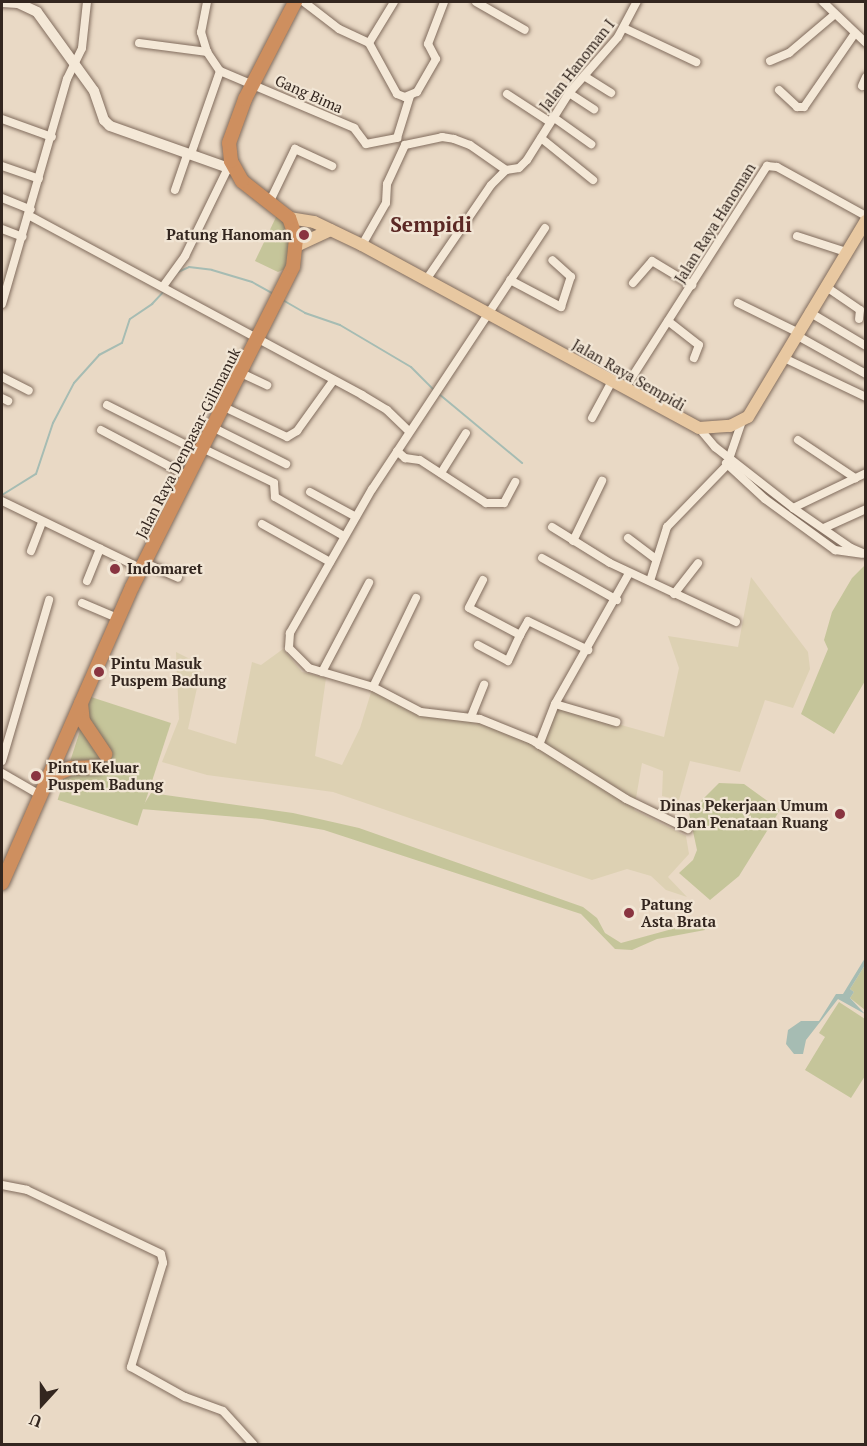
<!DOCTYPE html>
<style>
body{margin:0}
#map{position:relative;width:867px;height:1446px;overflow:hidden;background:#e9d9c5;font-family:"PT Serif",serif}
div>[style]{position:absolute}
.farmland>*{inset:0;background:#ddd1b3}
.green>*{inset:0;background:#c5c59a;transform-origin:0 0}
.water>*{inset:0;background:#a6bcb3}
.stream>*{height:2px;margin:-1px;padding:0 1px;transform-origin:1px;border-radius:1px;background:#a6bcb3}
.roads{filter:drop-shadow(0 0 2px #816c5d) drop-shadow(0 0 2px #816c5d)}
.street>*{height:8px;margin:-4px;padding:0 4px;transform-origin:4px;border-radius:4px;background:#f4e8d7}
.secondary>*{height:10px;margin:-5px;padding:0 5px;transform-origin:5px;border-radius:5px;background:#f4e8d7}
.primary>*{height:12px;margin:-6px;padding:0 6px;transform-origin:6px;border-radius:6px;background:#e8c8a1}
.highway>*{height:14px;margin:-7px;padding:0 7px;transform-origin:7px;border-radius:7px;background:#ce8f5f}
.dots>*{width:16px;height:16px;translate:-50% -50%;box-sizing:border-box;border:3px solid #f1e5d4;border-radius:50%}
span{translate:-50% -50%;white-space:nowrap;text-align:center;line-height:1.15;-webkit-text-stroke:4.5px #f1e5d4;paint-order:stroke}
.street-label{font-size:15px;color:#33261f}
.poi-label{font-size:15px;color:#33261f;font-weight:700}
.right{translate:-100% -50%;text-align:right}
.left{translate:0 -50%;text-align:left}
.district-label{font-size:21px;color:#5b2824;font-weight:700}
.frame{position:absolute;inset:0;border:3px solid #33261f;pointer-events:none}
.north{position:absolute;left:12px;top:1374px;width:60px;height:60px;-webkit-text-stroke:4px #f1e5d4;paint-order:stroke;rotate:201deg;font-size:16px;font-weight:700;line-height:24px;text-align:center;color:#33261f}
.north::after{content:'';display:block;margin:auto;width:21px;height:27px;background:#33261f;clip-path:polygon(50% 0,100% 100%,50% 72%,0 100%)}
</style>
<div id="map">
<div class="farmland">
<i style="clip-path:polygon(751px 577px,808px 652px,810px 669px,793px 708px,765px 700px,740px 772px,690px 761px,679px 800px,662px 796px,663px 771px,642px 763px,634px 810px,686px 836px,689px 854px,668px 877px,687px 897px,666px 890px,651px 876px,627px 869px,592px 880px,333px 792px,207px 775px,162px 762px,179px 719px,176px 652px,202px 665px,188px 729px,236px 744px,252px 662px,261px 665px,283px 649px,302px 672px,326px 678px,315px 756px,342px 765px,360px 728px,373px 686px,422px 711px,469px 718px,540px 746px,557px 707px,664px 737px,679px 668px,668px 636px,738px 647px)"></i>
</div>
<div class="green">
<i style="clip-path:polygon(277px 215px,286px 223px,291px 239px,285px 269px,278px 272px,255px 261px)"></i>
<i style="clip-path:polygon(865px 565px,865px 681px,834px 734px,801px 714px,828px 649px,824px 640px,832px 612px,852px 578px)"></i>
<i style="left:91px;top:697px;width:84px;height:108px;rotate:18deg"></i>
<i style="clip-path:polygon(719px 783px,744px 784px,780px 810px,739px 876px,710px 900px,679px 873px,693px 860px,697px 850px,689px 813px)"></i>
<i style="clip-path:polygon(151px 793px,293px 813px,359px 828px,583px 907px,597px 918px,605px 933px,621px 943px,705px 920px,705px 930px,657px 939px,632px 950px,615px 949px,581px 914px,324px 830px,262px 819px,141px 809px)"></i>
<i style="clip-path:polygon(865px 965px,865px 1010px,850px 998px,854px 992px,850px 989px)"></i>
<i style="clip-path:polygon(839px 1002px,865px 1019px,865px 1076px,851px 1098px,805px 1070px,825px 1037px,819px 1033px)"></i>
</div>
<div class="water">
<i style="clip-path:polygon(865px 958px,865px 965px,850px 989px,854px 992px,850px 998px,865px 1014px,838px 999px,806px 1040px,803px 1054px,794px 1054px,786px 1044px,788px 1030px,801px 1021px,819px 1021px,836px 994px,843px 994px)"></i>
</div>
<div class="stream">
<i style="left:178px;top:272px;width:12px;rotate:-24deg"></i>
<i style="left:189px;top:267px;width:23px;rotate:7deg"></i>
<i style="left:212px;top:270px;width:42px;rotate:16.7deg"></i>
<i style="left:252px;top:282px;width:25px;rotate:29deg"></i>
<i style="left:281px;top:299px;width:28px;rotate:30deg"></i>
<i style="left:305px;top:313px;width:37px;rotate:19deg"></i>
<i style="left:340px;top:325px;width:82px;rotate:30.6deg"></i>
<i style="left:411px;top:367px;width:33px;rotate:45deg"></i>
<i style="left:439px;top:394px;width:108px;rotate:39.7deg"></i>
<i style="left:2px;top:495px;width:40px;rotate:-32deg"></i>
<i style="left:36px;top:474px;width:54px;rotate:-71.6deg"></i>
<i style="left:53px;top:423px;width:45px;rotate:-62.3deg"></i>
<i style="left:74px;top:383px;width:38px;rotate:-48deg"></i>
<i style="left:99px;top:355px;width:26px;rotate:-28deg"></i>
<i style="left:122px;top:343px;width:25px;rotate:-72deg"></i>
<i style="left:130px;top:319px;width:27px;rotate:-34deg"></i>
<i style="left:152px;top:304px;width:18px;rotate:-47deg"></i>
</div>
<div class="roads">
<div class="street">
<i style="left:207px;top:2px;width:31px;rotate:101deg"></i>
<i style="left:201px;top:32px;width:21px;rotate:73deg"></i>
<i style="left:207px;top:52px;width:23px;rotate:56deg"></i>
<i style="left:304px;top:2px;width:44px;rotate:37.6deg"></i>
<i style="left:339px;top:29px;width:33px;rotate:25deg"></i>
<i style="left:369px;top:43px;width:58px;rotate:61.2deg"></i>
<i style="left:397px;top:94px;width:9px;rotate:21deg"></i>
<i style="left:405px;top:97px;width:13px;rotate:-23deg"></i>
<i style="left:417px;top:92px;width:38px;rotate:-60deg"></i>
<i style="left:436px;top:59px;width:17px;rotate:-118deg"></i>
<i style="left:428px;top:44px;width:45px;rotate:-69.1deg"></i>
<i style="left:476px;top:2px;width:56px;rotate:29.7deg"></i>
<i style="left:823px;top:2px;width:59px;rotate:43.6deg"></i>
<i style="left:624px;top:28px;width:80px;rotate:25.3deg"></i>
<i style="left:139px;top:43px;width:69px;rotate:7.5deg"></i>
<i style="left:369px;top:43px;width:48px;rotate:-58.6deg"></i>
<i style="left:770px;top:61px;width:21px;rotate:-23deg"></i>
<i style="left:789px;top:53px;width:60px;rotate:-40.3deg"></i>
<i style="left:220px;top:71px;width:146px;rotate:23deg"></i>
<i style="left:354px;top:128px;width:20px;rotate:53deg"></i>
<i style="left:366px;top:144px;width:32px;rotate:-11deg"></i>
<i style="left:397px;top:138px;width:44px;rotate:-72.8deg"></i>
<i style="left:584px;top:76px;width:32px;rotate:32deg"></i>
<i style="left:862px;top:86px;width:10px;rotate:-66deg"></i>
<i style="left:779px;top:90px;width:25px;rotate:43deg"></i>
<i style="left:797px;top:107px;width:7px"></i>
<i style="left:804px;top:107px;width:90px;rotate:-55.4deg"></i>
<i style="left:569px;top:93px;width:30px;rotate:33deg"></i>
<i style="left:507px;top:94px;width:51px;rotate:33.1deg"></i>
<i style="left:553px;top:117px;width:47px;rotate:35.4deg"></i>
<i style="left:2px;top:119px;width:53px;rotate:19.8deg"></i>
<i style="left:541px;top:138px;width:67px;rotate:38.9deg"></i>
<i style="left:191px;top:154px;width:88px;rotate:-70.7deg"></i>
<i style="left:2px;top:166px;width:39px;rotate:19deg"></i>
<i style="left:175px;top:190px;width:39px;rotate:-71deg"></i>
<i style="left:2px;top:198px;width:31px;rotate:22deg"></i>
<i style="left:270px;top:201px;width:58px;rotate:-64.3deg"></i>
<i style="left:295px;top:149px;width:41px;rotate:24.7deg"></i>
<i style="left:30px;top:216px;width:377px;rotate:28.3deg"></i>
<i style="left:362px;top:395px;width:29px;rotate:31deg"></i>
<i style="left:387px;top:410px;width:30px;rotate:44deg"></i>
<i style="left:545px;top:228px;width:313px;rotate:123.5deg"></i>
<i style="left:372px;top:489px;width:166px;rotate:119.7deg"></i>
<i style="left:290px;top:633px;width:15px;rotate:94deg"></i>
<i style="left:289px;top:648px;width:28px;rotate:45deg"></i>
<i style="left:309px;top:668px;width:67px;rotate:16.5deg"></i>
<i style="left:373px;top:687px;width:54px;rotate:27.5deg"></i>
<i style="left:421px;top:712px;width:59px;rotate:6.8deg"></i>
<i style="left:480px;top:719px;width:56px;rotate:22deg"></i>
<i style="left:532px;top:740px;width:111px;rotate:32.1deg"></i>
<i style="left:626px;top:799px;width:69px;rotate:25.8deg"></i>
<i style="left:2px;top:229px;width:22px;rotate:21deg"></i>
<i style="left:797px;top:236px;width:52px;rotate:18.1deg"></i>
<i style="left:362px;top:245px;width:48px;rotate:-60.3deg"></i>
<i style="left:386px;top:203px;width:19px;rotate:-87deg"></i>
<i style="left:387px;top:184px;width:43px;rotate:-65.2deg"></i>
<i style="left:405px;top:145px;width:38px;rotate:-12deg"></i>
<i style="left:442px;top:137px;width:12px;rotate:9deg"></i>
<i style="left:454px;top:139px;width:17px;rotate:21deg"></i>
<i style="left:470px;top:145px;width:44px;rotate:34.8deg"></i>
<i style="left:426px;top:280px;width:115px;rotate:-55.6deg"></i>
<i style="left:491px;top:185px;width:21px;rotate:-45deg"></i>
<i style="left:506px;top:170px;width:13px;rotate:-9deg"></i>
<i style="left:519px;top:168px;width:11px;rotate:-45deg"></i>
<i style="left:527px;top:160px;width:79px;rotate:-57.9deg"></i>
<i style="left:569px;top:93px;width:74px;rotate:-48.8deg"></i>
<i style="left:618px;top:37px;width:40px;rotate:-62deg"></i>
<i style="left:510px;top:280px;width:58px;rotate:27.9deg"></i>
<i style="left:561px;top:307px;width:32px;rotate:-72deg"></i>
<i style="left:571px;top:277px;width:25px;rotate:-138deg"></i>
<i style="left:633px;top:283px;width:29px;rotate:-49deg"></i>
<i style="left:652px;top:261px;width:47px;rotate:31deg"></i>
<i style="left:164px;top:285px;width:36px;rotate:-54deg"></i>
<i style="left:185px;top:256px;width:98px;rotate:-64deg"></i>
<i style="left:825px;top:286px;width:42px;rotate:34.4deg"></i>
<i style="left:860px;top:310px;width:9px;rotate:96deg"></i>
<i style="left:738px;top:303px;width:66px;rotate:26.2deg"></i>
<i style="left:2px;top:304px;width:234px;rotate:-73.9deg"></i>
<i style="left:67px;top:79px;width:34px;rotate:-64deg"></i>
<i style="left:82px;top:48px;width:46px;rotate:-83.8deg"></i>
<i style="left:809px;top:312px;width:66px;rotate:30.8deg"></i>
<i style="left:668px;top:321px;width:39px;rotate:38deg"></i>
<i style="left:699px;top:345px;width:14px;rotate:111deg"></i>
<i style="left:796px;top:335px;width:80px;rotate:29.1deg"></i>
<i style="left:784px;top:358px;width:91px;rotate:25.4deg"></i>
<i style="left:241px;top:373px;width:29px;rotate:25deg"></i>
<i style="left:2px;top:377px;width:30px;rotate:27deg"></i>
<i style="left:625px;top:388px;width:264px;rotate:-57.4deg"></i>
<i style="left:767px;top:166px;width:10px;rotate:6deg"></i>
<i style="left:777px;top:167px;width:102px;rotate:28.8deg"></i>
<i style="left:2px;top:398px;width:7px;rotate:27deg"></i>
<i style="left:107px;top:405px;width:104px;rotate:26.8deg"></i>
<i style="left:222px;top:406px;width:72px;rotate:25.5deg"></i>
<i style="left:287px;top:437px;width:12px;rotate:-31deg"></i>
<i style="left:297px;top:431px;width:62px;rotate:-54.2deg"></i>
<i style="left:592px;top:418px;width:42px;rotate:-61.6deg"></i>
<i style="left:212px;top:427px;width:83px;rotate:26.6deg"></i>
<i style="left:699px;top:428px;width:25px;rotate:50deg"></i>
<i style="left:715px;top:447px;width:99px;rotate:38deg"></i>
<i style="left:793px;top:508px;width:70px;rotate:34.6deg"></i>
<i style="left:851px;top:548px;width:15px;rotate:23deg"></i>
<i style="left:101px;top:430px;width:98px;rotate:27.9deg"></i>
<i style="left:798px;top:440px;width:69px;rotate:33.7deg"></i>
<i style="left:202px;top:448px;width:80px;rotate:25.9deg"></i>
<i style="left:274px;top:483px;width:14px;rotate:86deg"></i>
<i style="left:275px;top:497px;width:79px;rotate:29.5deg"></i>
<i style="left:397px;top:451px;width:11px;rotate:41deg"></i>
<i style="left:405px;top:458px;width:15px;rotate:8deg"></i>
<i style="left:420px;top:460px;width:79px;rotate:33.1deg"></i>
<i style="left:486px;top:503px;width:18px"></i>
<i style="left:504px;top:503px;width:24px;rotate:-62deg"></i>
<i style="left:726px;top:463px;width:53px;rotate:42.7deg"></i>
<i style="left:765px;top:499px;width:87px;rotate:36.1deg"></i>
<i style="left:835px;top:550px;width:27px;rotate:8deg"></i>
<i style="left:441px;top:473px;width:47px;rotate:-58deg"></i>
<i style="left:310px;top:492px;width:52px;rotate:28.5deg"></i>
<i style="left:2px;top:501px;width:156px;rotate:25.9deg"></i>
<i style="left:793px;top:508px;width:81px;rotate:-25.6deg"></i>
<i style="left:262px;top:524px;width:78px;rotate:29.2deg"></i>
<i style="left:552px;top:527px;width:68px;rotate:31.8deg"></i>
<i style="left:610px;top:563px;width:139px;rotate:25.1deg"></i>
<i style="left:824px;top:528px;width:46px;rotate:-24.3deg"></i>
<i style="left:628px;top:538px;width:34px;rotate:37deg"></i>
<i style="left:573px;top:541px;width:67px;rotate:-64.2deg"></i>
<i style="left:31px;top:551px;width:31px;rotate:-69deg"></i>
<i style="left:542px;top:558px;width:86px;rotate:29.2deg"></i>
<i style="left:145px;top:563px;width:36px;rotate:24deg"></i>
<i style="left:483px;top:580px;width:31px;rotate:117deg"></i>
<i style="left:469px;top:608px;width:58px;rotate:27.9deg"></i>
<i style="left:520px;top:635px;width:16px;rotate:-60deg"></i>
<i style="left:528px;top:621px;width:67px;rotate:25.8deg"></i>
<i style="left:87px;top:581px;width:35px;rotate:-68deg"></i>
<i style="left:650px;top:581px;width:57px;rotate:-72.5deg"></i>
<i style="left:667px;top:527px;width:86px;rotate:-45.9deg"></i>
<i style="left:727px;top:465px;width:43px;rotate:-71.1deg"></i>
<i style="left:674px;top:594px;width:39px;rotate:-52deg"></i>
<i style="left:82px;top:603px;width:39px;rotate:23deg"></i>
<i style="left:478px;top:645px;width:34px;rotate:28deg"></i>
<i style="left:508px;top:661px;width:29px;rotate:-65deg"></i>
<i style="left:322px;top:672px;width:101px;rotate:-62.2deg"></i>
<i style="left:373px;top:687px;width:99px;rotate:-64.2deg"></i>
<i style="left:555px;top:704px;width:64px;rotate:16.4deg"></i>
<i style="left:471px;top:717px;width:35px;rotate:-68deg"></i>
<i style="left:539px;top:745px;width:44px;rotate:-68.7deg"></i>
<i style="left:555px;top:704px;width:150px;rotate:-60.5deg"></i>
<i style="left:2px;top:761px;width:168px;rotate:-73.7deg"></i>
<i style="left:2px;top:773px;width:44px;rotate:30.1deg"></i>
<i style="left:2px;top:1185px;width:25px;rotate:11deg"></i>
<i style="left:27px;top:1190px;width:148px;rotate:25.5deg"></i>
<i style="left:161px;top:1254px;width:9px;rotate:77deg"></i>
<i style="left:163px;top:1263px;width:109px;rotate:107.1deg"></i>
<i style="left:131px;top:1367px;width:62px;rotate:29.1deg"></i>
<i style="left:185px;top:1397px;width:40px;rotate:20.2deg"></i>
<i style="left:223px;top:1411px;width:45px;rotate:47.7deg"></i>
</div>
<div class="secondary">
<i style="left:2px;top:2px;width:16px;rotate:4deg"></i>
<i style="left:18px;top:3px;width:21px;rotate:25deg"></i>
<i style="left:37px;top:12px;width:97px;rotate:54.2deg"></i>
<i style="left:94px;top:91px;width:31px;rotate:71deg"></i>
<i style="left:104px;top:120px;width:8px;rotate:45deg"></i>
<i style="left:110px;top:126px;width:132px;rotate:19.5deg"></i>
</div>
<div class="primary">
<i style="left:289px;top:218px;width:25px;rotate:9deg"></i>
<i style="left:314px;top:222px;width:53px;rotate:25.6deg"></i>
<i style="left:362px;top:245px;width:383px;rotate:28.5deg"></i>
<i style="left:699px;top:428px;width:31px;rotate:-4deg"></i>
<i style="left:730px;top:426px;width:20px;rotate:-27deg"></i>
<i style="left:748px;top:417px;width:229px;rotate:-59deg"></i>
<i style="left:296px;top:246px;width:38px;rotate:-25deg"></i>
</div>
<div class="highway">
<i style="left:81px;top:703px;width:18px;rotate:84deg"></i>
<i style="left:83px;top:721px;width:40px;rotate:56deg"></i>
<i style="left:47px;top:778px;width:26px;rotate:-23deg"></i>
<i style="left:71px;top:768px;width:27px;rotate:-2deg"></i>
<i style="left:2px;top:883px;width:323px;rotate:-66.3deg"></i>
<i style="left:132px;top:587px;width:358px;rotate:-63.3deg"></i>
<i style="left:293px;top:267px;width:29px;rotate:-84deg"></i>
<i style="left:296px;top:238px;width:21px;rotate:-109deg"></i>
<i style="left:289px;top:218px;width:60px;rotate:-141.8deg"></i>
<i style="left:242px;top:181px;width:23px;rotate:-119deg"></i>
<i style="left:231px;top:161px;width:18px;rotate:-96deg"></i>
<i style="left:229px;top:143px;width:47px;rotate:-70deg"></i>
<i style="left:245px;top:99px;width:109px;rotate:-62.7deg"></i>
</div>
</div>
<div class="dots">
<i style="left:304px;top:235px;background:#893440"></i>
<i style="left:115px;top:569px;background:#893440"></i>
<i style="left:99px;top:672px;background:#893440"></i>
<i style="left:36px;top:776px;background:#893440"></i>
<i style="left:840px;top:814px;background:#893440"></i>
<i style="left:629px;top:913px;background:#893440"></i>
</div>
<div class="street-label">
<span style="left:577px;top:65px;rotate:-52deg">Jalan Hanoman I</span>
<span style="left:309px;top:94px;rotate:24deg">Gang Bima</span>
<span style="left:715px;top:223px;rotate:-58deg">Jalan Raya Hanoman</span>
<span style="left:629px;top:375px;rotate:30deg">Jalan Raya Sempidi</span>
<span style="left:188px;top:443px;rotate:-63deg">Jalan Raya Denpasar-Gilimanuk</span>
</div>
<div class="poi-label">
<span class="right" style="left:292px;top:235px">Patung Hanoman</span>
<span class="left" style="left:127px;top:569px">Indomaret</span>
<span class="left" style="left:111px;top:672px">Pintu Masuk<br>Puspem Badung</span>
<span class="left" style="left:48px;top:776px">Pintu Keluar<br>Puspem Badung</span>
<span class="right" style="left:828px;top:814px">Dinas Pekerjaan Umum<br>Dan Penataan Ruang</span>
<span class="left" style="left:641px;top:913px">Patung<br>Asta Brata</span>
</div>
<div class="district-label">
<span style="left:431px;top:224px">Sempidi</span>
</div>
<div class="frame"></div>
<div class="north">U</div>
</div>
